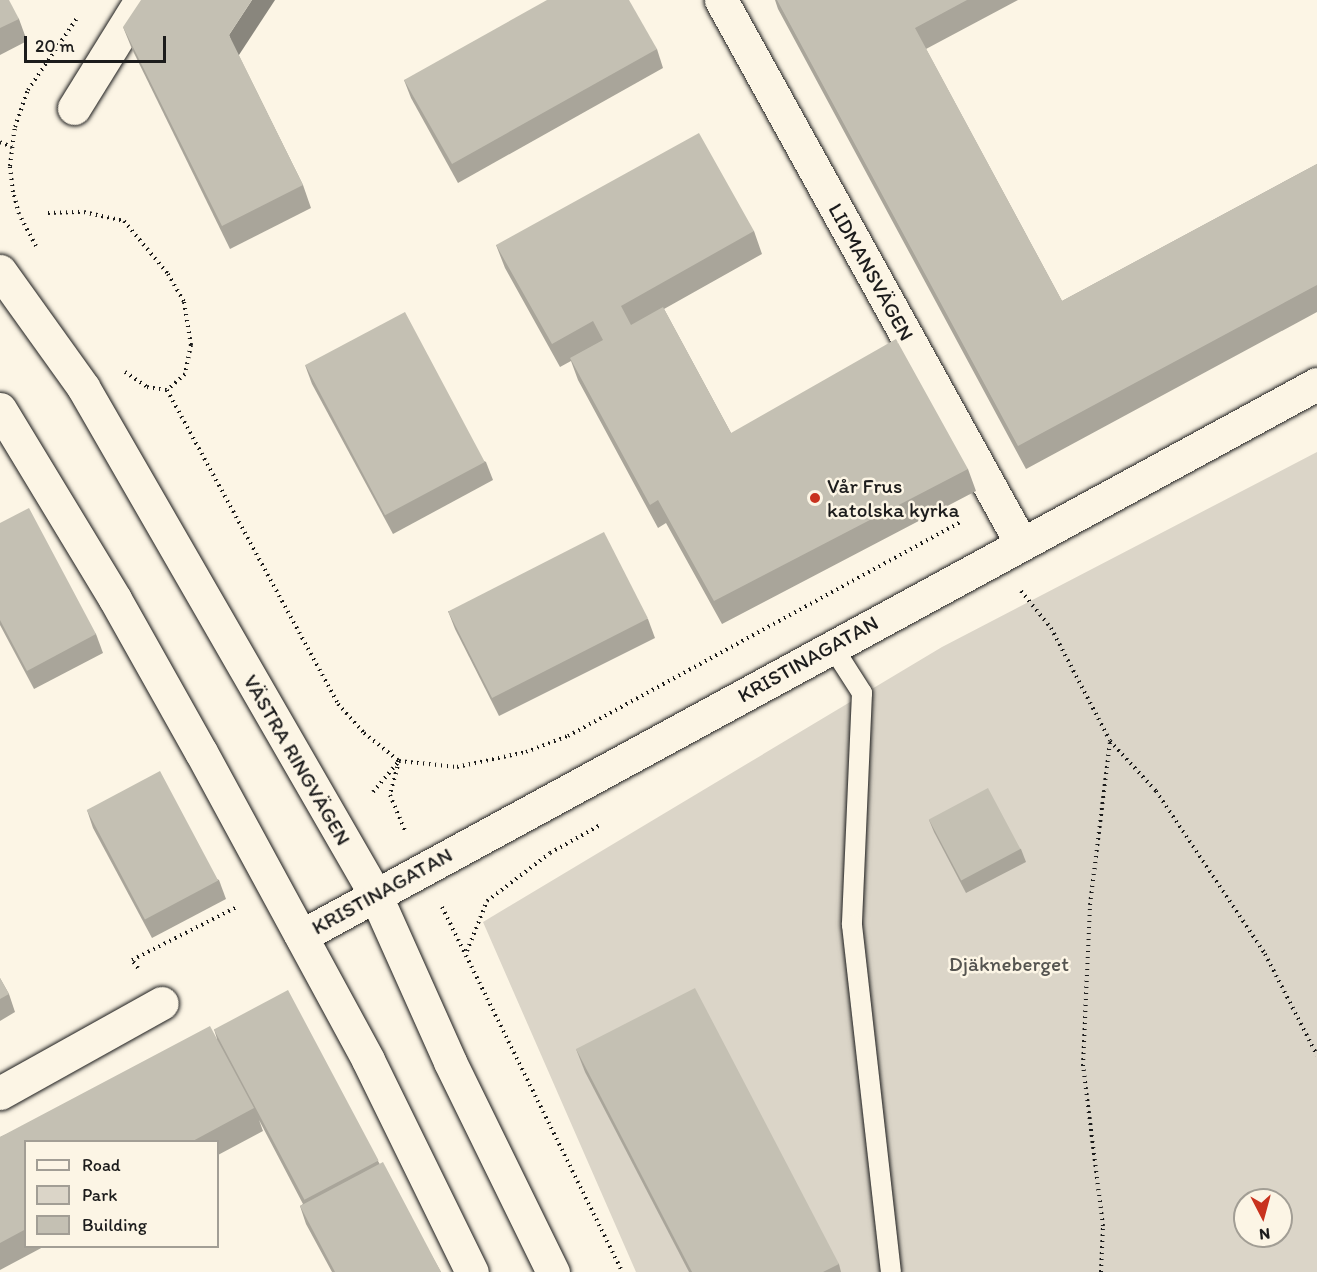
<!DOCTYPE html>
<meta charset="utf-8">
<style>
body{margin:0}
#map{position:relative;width:1317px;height:1272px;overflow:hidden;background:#fcf5e5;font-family:Itim,sans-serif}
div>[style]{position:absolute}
.green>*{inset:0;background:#dbd5c8}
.path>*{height:4px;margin-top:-2px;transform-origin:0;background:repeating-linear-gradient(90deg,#1c1c1c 0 1.5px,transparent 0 6px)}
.roads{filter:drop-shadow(0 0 2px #1c1c1c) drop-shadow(0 0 2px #1c1c1c)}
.service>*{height:20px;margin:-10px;padding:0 10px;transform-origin:10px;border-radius:10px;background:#fcf5e5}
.minor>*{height:33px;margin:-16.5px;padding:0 16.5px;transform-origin:16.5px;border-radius:16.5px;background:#fcf5e5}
.secondary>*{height:33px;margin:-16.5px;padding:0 16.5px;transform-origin:16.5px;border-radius:16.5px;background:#fcf5e5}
.wall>*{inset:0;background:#a9a59a}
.shaded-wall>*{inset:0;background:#89867d}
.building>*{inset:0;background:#c4c0b3;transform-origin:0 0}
.dots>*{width:16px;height:16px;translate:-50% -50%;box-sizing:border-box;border:3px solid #fcf5e5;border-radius:50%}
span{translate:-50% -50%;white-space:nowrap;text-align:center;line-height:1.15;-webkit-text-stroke:5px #fcf5e5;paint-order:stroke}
.street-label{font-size:21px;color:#1c1c1c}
.poi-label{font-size:21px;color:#1c1c1c}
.left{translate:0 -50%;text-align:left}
.park-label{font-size:21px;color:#555450}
.legend{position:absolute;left:24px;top:1140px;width:195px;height:108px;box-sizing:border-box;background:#fcf5e5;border:2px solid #a29e95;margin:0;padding:8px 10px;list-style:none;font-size:18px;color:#1c1c1c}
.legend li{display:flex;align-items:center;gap:12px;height:30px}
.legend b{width:30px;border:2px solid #a29e95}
.north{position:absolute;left:1233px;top:1188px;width:60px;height:60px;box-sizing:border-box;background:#fcf5e5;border:2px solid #a29e95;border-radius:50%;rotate:174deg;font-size:16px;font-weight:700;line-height:24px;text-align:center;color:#1c1c1c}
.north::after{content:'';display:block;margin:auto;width:21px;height:27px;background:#c8321e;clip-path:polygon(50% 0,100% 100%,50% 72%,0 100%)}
.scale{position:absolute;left:24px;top:36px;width:142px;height:27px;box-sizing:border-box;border:3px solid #1c1c1c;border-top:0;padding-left:8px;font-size:18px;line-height:21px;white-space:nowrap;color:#1c1c1c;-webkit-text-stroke:4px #fcf5e5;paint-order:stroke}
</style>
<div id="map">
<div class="green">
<i style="clip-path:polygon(evenodd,1317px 452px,1317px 1272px,636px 1272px,483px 922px,942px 647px,1317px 452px,1245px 1200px,1281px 1200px,1281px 1236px,1245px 1236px,1245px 1200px)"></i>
</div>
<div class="path">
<i style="left:0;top:142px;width:13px;rotate:23deg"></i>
<i style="left:48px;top:213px;width:36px;rotate:-2deg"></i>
<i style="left:84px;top:212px;width:41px;rotate:12.7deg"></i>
<i style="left:124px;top:221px;width:69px;rotate:50.3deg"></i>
<i style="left:168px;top:274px;width:32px;rotate:60deg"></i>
<i style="left:184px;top:302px;width:44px;rotate:80.8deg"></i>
<i style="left:191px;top:345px;width:30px;rotate:102deg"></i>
<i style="left:185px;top:374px;width:24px;rotate:138deg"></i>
<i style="left:167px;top:390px;width:358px;rotate:61.4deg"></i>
<i style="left:338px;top:704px;width:39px;rotate:48deg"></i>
<i style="left:364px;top:733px;width:45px;rotate:38.7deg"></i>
<i style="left:399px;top:761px;width:35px;rotate:105deg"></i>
<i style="left:390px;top:795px;width:41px;rotate:67.2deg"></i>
<i style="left:36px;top:246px;width:36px;rotate:-118deg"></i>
<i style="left:19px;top:214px;width:23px;rotate:-105deg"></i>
<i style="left:13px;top:192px;width:26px;rotate:-97deg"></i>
<i style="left:10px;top:166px;width:39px;rotate:-83deg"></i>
<i style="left:15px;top:127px;width:39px;rotate:-71deg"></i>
<i style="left:28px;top:90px;width:87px;rotate:-55.8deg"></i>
<i style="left:125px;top:372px;width:27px;rotate:34deg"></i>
<i style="left:147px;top:387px;width:20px;rotate:9deg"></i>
<i style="left:1021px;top:591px;width:48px;rotate:51deg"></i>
<i style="left:1051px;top:628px;width:127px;rotate:62.4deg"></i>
<i style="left:1110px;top:741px;width:68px;rotate:47.4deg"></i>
<i style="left:1156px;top:791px;width:196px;rotate:56.2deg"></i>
<i style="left:1265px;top:954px;width:114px;rotate:62.8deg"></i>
<i style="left:373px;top:792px;width:40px;rotate:-50deg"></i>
<i style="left:399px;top:761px;width:58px;rotate:5.9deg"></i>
<i style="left:457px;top:767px;width:71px;rotate:-12.3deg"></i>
<i style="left:526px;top:752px;width:45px;rotate:-20.9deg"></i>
<i style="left:568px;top:736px;width:447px;rotate:-28.6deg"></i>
<i style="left:442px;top:907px;width:407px;rotate:63.7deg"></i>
<i style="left:467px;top:951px;width:54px;rotate:-68.2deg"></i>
<i style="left:487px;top:901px;width:79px;rotate:-37.3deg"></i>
<i style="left:550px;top:853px;width:57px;rotate:-29.2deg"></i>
<i style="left:138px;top:968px;width:10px;rotate:-127deg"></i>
<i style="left:132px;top:960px;width:118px;rotate:-26.8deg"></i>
<i style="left:1101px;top:1272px;width:46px;rotate:-87.5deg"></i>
<i style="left:1103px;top:1226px;width:161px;rotate:-97.1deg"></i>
<i style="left:1083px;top:1066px;width:161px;rotate:-87.5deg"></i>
<i style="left:1090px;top:905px;width:164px;rotate:-83deg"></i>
</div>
<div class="roads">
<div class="service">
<i style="left:832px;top:646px;width:56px;rotate:57.4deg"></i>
<i style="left:862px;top:693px;width:232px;rotate:92.5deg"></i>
<i style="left:852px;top:925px;width:349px;rotate:83.6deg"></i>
</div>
<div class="minor">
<i style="left:721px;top:0;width:620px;rotate:61.08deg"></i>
<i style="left:74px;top:108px;width:127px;rotate:-58.2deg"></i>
<i style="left:301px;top:936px;width:1156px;rotate:-28.52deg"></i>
<i style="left:0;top:1093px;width:185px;rotate:-29.1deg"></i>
</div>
<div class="secondary">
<i style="left:0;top:271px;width:143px;rotate:54.4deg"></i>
<i style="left:83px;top:387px;width:585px;rotate:60.06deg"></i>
<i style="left:375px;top:894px;width:184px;rotate:65.9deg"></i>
<i style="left:450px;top:1062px;width:234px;rotate:63.9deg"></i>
<i style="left:0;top:409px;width:222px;rotate:58.8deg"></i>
<i style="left:115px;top:599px;width:176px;rotate:60.7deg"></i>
<i style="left:201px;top:752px;width:350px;rotate:61.5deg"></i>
<i style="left:368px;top:1060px;width:236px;rotate:63.9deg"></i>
</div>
</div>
<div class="wall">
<i style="clip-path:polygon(0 0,19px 19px,27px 41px,0 55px)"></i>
<i style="clip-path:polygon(775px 0,1018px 0,926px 49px,1062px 301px,1317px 164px,1317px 312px,1026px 469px,778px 9px)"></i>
<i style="clip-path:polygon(123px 27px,239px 56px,303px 185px,311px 208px,230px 249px,132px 49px)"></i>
<i style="clip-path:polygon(657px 49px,663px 68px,458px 183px,411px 98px,404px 80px)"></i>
<i style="clip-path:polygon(754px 231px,762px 254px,664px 309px,731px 433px,968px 469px,976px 491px,722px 624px,666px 523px,658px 528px,578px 380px,571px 361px,560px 367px,505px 268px,496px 245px)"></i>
<i style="clip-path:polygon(305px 365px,486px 462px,493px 480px,393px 534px,312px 384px)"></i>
<i style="clip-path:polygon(0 523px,96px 634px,103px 653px,34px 689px,0 625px)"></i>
<i style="clip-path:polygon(448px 611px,648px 619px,655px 638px,499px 716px,455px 629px)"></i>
<i style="clip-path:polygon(87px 810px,219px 880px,226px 899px,152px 938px,93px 828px)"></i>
<i style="clip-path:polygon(929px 820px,1021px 849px,1026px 862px,966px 893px,934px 832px)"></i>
<i style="clip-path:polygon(0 978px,9px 994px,15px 1012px,0 1021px)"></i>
<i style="clip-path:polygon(214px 1029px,378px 1161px,441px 1272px,332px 1272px,306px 1224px,300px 1206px,303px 1204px,259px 1120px,263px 1131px,218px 1155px,218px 1142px,26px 1142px,26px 1246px,45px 1246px,0 1270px,0 1137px,217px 1039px)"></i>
<i style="clip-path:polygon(576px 1049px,839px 1264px,841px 1272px,689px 1272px,585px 1072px)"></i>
</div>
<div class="shaded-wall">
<i style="clip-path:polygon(252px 0,275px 0,237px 58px,229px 35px)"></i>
</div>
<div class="building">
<i style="clip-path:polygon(0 0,9px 0,19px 19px,0 28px)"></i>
<i style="clip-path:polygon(141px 0,252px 0,229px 35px,303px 185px,222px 226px,123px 27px)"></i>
<i style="clip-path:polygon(547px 0,629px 0,657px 49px,452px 164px,404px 80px)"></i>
<i style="clip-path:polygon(777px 0,967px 0,915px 28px,1062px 301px,1317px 164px,1317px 285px,1018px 446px)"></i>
<i style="clip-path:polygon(699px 133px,754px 231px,621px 306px,631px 325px,663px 307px,731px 433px,896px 339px,968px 469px,714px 601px,658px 500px,650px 505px,570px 358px,603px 340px,593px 321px,552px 344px,496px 245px)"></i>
<i style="left:405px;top:312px;width:170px;height:113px;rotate:62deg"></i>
<i style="clip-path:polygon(29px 508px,96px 634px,27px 671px,0 620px,0 523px)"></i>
<i style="left:604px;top:532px;width:97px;height:175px;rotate:63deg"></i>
<i style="left:160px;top:771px;width:124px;height:83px;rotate:62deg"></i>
<i style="left:988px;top:788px;width:69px;height:67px;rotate:62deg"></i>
<i style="clip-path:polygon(0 978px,9px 994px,0 999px)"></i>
<i style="clip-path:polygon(695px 988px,839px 1264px,823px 1272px,692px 1272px,576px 1049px)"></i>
<i style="left:288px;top:990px;width:193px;height:84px;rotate:62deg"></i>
<i style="clip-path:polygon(210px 1026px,254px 1108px,191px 1142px,26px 1142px,26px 1229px,0 1243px,0 1137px)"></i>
<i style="clip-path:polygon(383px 1162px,441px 1272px,335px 1272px,300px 1206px)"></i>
</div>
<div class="dots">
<i style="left:815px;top:498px;background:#c8321e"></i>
</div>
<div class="street-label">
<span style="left:871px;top:272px;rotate:61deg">LIDMANSVÄGEN</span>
<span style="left:808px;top:659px;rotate:-29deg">KRISTINAGATAN</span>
<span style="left:297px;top:760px;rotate:60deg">VÄSTRA RINGVÄGEN</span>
<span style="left:382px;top:891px;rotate:-29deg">KRISTINAGATAN</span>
</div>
<div class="poi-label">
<span class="left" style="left:827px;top:498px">Vår Frus<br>katolska kyrka</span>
</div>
<div class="park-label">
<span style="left:1009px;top:964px">Djäkneberget</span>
</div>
<ul class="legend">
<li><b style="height:8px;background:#fcf5e5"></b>Road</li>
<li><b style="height:16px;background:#dbd5c8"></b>Park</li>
<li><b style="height:16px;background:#c4c0b3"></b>Building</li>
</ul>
<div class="north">N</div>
<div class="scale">20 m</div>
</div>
